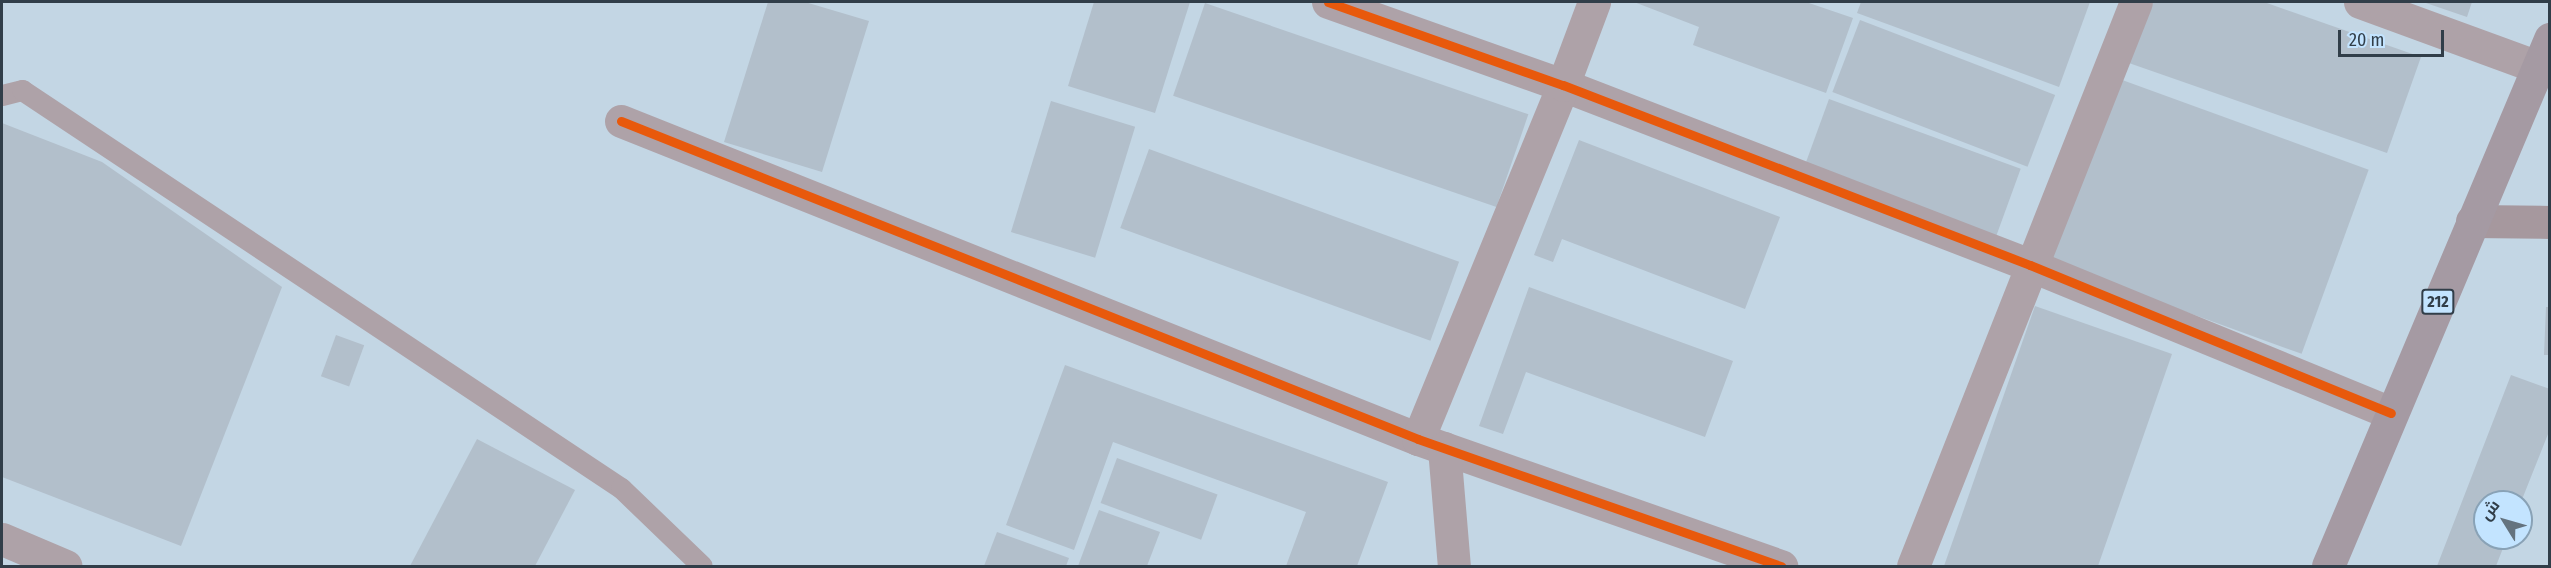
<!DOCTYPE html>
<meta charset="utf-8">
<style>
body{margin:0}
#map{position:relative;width:2551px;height:568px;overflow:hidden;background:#c3d6e4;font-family:"Fira Sans Condensed",Cairo,sans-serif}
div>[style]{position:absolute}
.building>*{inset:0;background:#b2bfcb;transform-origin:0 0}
.lane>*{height:21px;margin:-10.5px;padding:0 10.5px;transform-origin:10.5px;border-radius:10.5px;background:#aea2a8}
.street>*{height:33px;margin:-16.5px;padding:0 16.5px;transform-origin:16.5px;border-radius:16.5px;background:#aea2a8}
.secondary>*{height:33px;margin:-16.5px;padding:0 16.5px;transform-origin:16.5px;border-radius:16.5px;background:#a6989e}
.primary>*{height:33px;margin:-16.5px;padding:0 16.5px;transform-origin:16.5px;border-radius:16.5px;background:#a59aa3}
.cycleway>*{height:9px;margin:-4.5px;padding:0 4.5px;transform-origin:4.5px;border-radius:4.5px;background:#e8590c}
span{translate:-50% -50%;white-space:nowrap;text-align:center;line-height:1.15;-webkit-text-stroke:5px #c3e4ff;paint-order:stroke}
.shield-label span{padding:2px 4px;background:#c3e4ff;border:2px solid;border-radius:4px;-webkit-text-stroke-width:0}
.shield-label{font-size:16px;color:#313e49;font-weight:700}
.frame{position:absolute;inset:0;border:3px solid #313e49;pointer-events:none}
.north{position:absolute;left:2473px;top:490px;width:60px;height:60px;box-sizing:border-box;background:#c3e4ff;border:2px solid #89a2b6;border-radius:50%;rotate:307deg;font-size:16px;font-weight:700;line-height:24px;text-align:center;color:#313e49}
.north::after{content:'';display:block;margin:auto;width:21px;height:27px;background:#64737f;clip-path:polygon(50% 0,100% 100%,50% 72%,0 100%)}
.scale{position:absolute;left:2338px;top:30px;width:106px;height:27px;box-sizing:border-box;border:3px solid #313e49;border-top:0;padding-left:8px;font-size:18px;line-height:21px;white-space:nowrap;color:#313e49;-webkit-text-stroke:4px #c3e4ff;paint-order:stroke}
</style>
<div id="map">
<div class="building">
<i style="clip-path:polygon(768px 2px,805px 2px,869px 21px,822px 172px,724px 142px)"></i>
<i style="clip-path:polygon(1094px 2px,1190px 2px,1155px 113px,1068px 86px)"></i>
<i style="clip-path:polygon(1634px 2px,1806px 2px,1853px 18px,1826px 93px,1693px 45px,1699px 27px)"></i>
<i style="clip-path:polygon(1861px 2px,2090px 2px,2059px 87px,1857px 13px)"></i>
<i style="clip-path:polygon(2147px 2px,2264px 2px,2421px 57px,2387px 153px,2126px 62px)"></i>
<i style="clip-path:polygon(2423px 2px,2472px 2px,2467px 17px)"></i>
<i style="left:1205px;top:3px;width:342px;height:98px;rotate:19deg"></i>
<i style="left:1860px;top:20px;width:209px;height:77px;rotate:21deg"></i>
<i style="left:2114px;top:77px;width:271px;height:196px;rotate:20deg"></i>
<i style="left:1829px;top:99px;width:204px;height:71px;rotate:20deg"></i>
<i style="left:1051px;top:101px;width:88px;height:137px;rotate:17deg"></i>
<i style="clip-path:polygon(2px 123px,102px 162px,282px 287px,181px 546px,2px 477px)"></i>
<i style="clip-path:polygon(1579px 140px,1780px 217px,1745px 309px,1562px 239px,1553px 262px,1534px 255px)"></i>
<i style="left:1149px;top:149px;width:330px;height:84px;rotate:20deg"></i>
<i style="clip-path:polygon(1529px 287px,1733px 361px,1705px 437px,1526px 372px,1503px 434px,1479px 426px)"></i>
<i style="clip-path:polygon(2035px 306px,2172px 354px,2098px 566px,1944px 566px)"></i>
<i style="clip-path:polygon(2546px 307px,2550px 307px,2550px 355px,2544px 355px)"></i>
<i style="left:336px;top:335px;width:30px;height:44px;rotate:20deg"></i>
<i style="clip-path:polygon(1065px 365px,1388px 482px,1357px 566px,1286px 566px,1306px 512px,1113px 442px,1074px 550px,1006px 525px)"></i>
<i style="clip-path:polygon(2511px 375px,2550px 389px,2550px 429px,2521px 502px,2485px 502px,2485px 538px,2507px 538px,2496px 566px,2437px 566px)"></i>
<i style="clip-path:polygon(477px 439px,575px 490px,535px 566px,410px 566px)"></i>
<i style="left:1117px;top:458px;width:107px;height:48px;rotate:20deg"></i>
<i style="clip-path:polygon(1099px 510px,1160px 532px,1147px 566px,1078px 566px)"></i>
<i style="clip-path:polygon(997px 532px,1069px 558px,1066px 566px,984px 566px)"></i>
</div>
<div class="lane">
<i style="left:2px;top:95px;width:21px;rotate:-14deg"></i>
<i style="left:22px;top:90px;width:719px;rotate:33.6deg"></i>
<i style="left:621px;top:488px;width:112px;rotate:43.9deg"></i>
</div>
<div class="street">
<i style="left:1328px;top:2px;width:249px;rotate:19.5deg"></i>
<i style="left:1563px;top:85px;width:500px;rotate:21.08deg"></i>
<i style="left:2030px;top:265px;width:390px;rotate:22.3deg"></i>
<i style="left:2360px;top:2px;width:189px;rotate:20.1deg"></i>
<i style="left:621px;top:121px;width:858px;rotate:21.75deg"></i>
<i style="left:1418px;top:439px;width:385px;rotate:19.3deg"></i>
<i style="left:1418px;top:439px;width:383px;rotate:-67.7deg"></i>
<i style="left:1563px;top:85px;width:89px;rotate:-69.5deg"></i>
<i style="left:1444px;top:448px;width:118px;rotate:85.2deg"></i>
<i style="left:2px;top:539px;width:69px;rotate:22.9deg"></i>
<i style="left:1913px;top:566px;width:606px;rotate:-68.43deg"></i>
</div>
<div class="secondary">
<i style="left:2472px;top:221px;width:78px;rotate:0.7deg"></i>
</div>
<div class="primary">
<i style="left:2328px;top:566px;width:572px;rotate:-67.16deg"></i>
</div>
<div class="cycleway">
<i style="left:1328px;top:2px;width:249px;rotate:19.5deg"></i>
<i style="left:1563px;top:85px;width:500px;rotate:21.08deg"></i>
<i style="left:2030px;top:265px;width:390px;rotate:22.3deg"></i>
<i style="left:621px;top:121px;width:858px;rotate:21.75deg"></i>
<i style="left:1418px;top:439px;width:385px;rotate:19.3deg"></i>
</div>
<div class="shield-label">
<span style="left:2438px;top:302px">212</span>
</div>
<div class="frame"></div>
<div class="north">ش</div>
<div class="scale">20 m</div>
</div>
